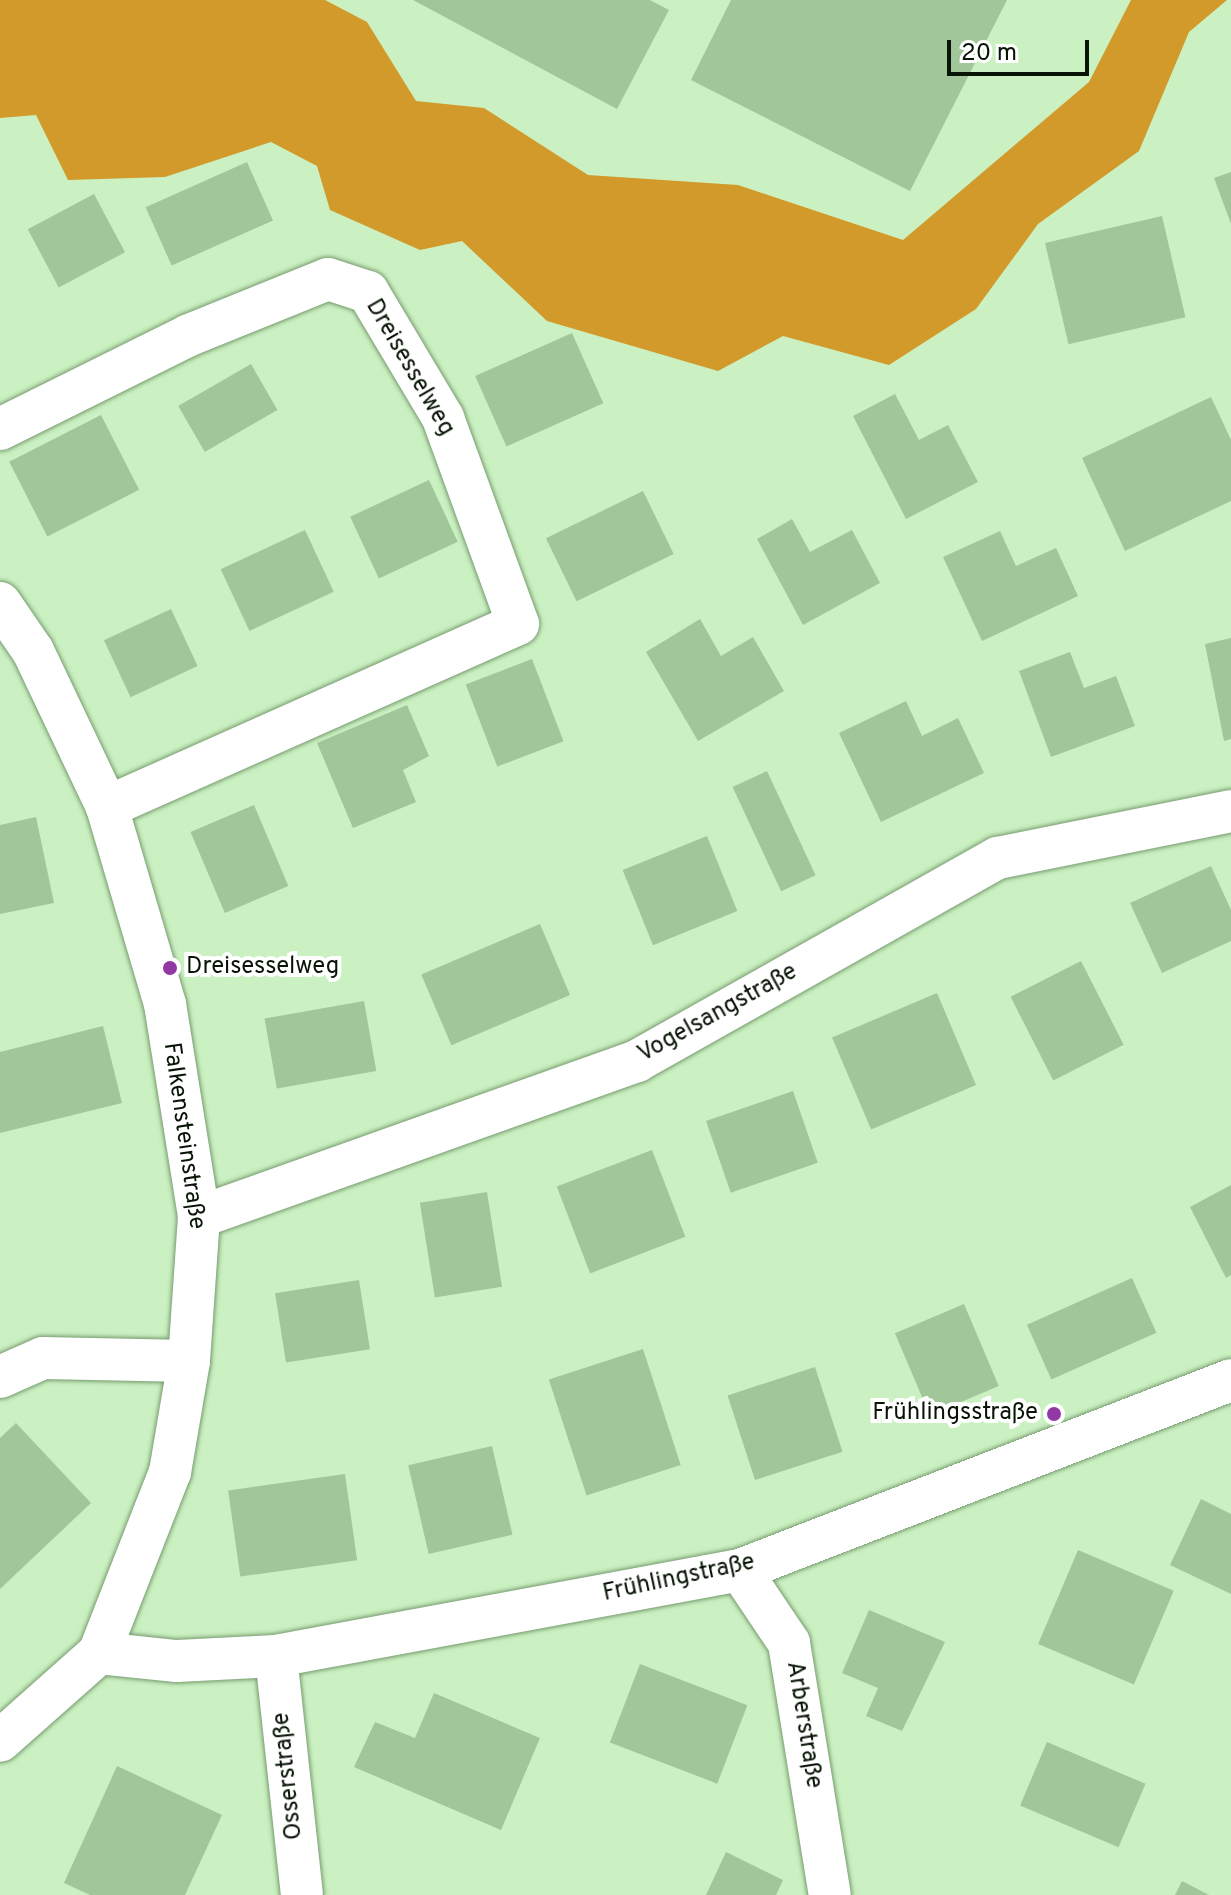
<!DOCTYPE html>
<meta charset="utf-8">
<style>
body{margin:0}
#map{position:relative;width:1231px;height:1895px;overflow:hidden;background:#cbf1c2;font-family:Overpass,sans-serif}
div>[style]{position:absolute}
.forest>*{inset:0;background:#d19a2b}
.building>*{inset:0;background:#a1c699;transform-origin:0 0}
.roads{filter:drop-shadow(0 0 2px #779b6f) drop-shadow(0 0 2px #779b6f)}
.minor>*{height:42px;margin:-21px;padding:0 21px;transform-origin:21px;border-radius:21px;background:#fff}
.dots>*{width:22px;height:22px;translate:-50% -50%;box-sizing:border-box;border:4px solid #fff;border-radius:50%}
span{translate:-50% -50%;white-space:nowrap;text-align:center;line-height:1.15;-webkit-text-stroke:8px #fff;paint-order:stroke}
.street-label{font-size:24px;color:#081506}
.poi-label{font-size:24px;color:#081506}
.left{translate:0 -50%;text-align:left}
.right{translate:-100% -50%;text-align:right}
.scale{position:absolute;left:947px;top:40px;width:142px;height:36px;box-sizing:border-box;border:4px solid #081506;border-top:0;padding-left:10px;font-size:24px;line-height:28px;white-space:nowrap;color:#081506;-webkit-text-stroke:6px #fff;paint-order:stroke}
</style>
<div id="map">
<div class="forest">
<i style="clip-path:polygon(0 0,325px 0,367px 22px,416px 101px,484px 108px,588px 175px,738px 185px,903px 240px,1089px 82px,1131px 0,1227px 0,1189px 32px,1139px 151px,1038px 224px,976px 309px,889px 365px,783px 336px,718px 371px,547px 321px,462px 241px,420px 250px,330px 210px,317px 166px,271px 142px,165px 177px,68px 180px,36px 115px,0 118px)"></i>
</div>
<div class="building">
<i style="clip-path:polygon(413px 0,650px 0,669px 10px,617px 109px)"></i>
<i style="clip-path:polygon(731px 0,1007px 0,910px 191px,691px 80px)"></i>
<i style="left:247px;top:162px;width:64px;height:111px;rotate:66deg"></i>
<i style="clip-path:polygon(1231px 172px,1231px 224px,1214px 178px)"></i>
<i style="left:94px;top:194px;width:66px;height:75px;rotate:62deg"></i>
<i style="left:1162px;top:216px;width:104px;height:120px;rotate:77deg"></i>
<i style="left:572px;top:333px;width:77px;height:106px;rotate:66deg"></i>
<i style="left:251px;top:364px;width:53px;height:84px;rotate:60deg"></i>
<i style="clip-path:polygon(895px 394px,919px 440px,948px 425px,978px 482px,906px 519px,853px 416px)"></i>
<i style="clip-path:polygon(1211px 397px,1231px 440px,1231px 501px,1125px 551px,1082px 458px)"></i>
<i style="left:101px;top:415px;width:84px;height:103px;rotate:63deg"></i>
<i style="left:429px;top:480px;width:68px;height:87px;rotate:65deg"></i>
<i style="left:643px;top:491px;width:70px;height:108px;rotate:64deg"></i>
<i style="clip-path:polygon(792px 519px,810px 552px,852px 530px,880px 583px,803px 625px,757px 539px)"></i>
<i style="left:305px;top:530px;width:68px;height:93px;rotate:65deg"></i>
<i style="clip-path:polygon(1000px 531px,1016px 566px,1056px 548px,1078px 596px,982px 641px,943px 557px)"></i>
<i style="left:171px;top:609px;width:63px;height:74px;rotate:65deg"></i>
<i style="clip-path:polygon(700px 619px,721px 656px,753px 637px,784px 691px,698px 741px,646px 652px)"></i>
<i style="clip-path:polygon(1231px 638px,1231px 739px,1224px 741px,1205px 644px)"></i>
<i style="clip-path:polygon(1070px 652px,1084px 688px,1116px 676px,1135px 726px,1051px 757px,1019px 671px)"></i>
<i style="left:532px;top:659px;width:88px;height:71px;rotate:69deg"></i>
<i style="clip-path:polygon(906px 701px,922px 736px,958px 718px,984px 773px,881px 822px,839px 733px)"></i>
<i style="clip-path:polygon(407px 705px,429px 756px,403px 770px,416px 802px,353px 828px,317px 743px)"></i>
<i style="left:767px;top:771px;width:115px;height:38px;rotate:65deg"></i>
<i style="left:254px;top:805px;width:88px;height:69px;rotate:67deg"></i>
<i style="clip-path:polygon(36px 817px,54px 903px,0 914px,0 825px)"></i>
<i style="left:707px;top:836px;width:81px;height:91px;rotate:68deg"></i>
<i style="clip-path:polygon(1211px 866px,1231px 910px,1231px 941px,1162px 973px,1130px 903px)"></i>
<i style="left:540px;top:924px;width:77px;height:129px;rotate:67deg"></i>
<i style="left:1081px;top:961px;width:94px;height:79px;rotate:63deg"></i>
<i style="left:937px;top:993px;width:100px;height:114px;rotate:67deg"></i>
<i style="left:364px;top:1001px;width:71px;height:101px;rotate:80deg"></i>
<i style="clip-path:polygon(103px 1026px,122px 1103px,0 1133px,0 1052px)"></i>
<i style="left:793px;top:1091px;width:76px;height:92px;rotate:71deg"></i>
<i style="left:652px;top:1150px;width:93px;height:102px;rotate:69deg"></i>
<i style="clip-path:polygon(1231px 1185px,1231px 1275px,1226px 1278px,1190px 1207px)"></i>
<i style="left:487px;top:1192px;width:96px;height:68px;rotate:81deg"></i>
<i style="left:1132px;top:1278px;width:60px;height:115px;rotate:66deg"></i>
<i style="left:359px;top:1280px;width:70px;height:85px;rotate:81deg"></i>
<i style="left:964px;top:1304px;width:89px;height:75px;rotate:67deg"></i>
<i style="left:643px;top:1349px;width:122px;height:99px;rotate:72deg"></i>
<i style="left:815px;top:1367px;width:89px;height:92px;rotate:72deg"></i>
<i style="clip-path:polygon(16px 1423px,91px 1503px,0 1589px,0 1438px)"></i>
<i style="left:492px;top:1446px;width:91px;height:86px;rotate:77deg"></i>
<i style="left:345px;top:1474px;width:87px;height:118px;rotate:82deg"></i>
<i style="clip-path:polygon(1201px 1499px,1231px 1514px,1231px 1594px,1170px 1565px)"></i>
<i style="left:1078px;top:1550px;width:104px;height:102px;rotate:23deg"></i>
<i style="clip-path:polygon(869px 1610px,945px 1642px,902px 1731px,866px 1716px,878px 1688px,842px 1673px)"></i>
<i style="left:640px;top:1664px;width:115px;height:84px;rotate:21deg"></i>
<i style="clip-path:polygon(434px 1693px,540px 1738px,501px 1830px,354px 1767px,375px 1722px,415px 1738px)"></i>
<i style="left:1047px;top:1742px;width:107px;height:69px;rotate:23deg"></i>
<i style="clip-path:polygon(117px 1766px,222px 1815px,185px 1895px,90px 1895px,64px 1883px)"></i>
<i style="clip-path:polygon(726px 1852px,783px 1880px,776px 1895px,706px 1895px)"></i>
<i style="clip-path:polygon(1182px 1881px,1209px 1895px,1175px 1895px)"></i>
</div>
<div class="roads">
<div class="minor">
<i style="left:0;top:429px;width:209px;rotate:-26.4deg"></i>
<i style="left:187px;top:336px;width:152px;rotate:-22deg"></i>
<i style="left:328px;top:279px;width:42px;rotate:18deg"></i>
<i style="left:368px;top:292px;width:147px;rotate:59.2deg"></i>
<i style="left:443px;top:418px;width:219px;rotate:70deg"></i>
<i style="left:518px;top:624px;width:450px;rotate:156deg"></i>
<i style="left:0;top:603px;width:58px;rotate:55.5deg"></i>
<i style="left:33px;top:651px;width:173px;rotate:64.6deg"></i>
<i style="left:107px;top:807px;width:205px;rotate:73.6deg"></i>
<i style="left:165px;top:1004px;width:216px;rotate:80.9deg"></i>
<i style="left:199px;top:1217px;width:144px;rotate:94deg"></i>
<i style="left:189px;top:1361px;width:113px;rotate:99.7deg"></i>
<i style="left:170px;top:1472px;width:194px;rotate:111.4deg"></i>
<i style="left:99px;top:1653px;width:132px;rotate:138.4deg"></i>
<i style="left:199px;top:1217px;width:465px;rotate:-19.6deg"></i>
<i style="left:637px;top:1061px;width:414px;rotate:-29.4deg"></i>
<i style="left:998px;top:858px;width:238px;rotate:-11.4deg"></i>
<i style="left:0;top:1377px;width:47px;rotate:-23.8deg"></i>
<i style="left:43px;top:1358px;width:146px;rotate:1.2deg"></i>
<i style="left:740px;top:1570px;width:88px;rotate:56.1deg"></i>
<i style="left:789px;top:1643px;width:255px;rotate:80.8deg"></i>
<i style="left:99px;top:1653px;width:78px;rotate:5.9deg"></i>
<i style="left:177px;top:1661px;width:99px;rotate:-2.9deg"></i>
<i style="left:276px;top:1656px;width:472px;rotate:-10.5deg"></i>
<i style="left:740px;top:1570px;width:526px;rotate:-21.15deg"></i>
<i style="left:276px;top:1656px;width:240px;rotate:83.8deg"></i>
</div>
</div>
<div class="dots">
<i style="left:170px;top:968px;background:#9138a4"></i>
<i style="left:1054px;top:1414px;background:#9138a4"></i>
</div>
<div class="street-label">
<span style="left:409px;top:368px;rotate:60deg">Dreisesselweg</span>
<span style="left:718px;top:1014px;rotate:-29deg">Vogelsangstraße</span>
<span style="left:183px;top:1136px;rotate:82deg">Falkensteinstraße</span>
<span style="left:679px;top:1579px;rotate:-12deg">Frühlingstraße</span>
<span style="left:803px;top:1725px;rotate:81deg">Arberstraße</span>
<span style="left:289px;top:1776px;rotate:-96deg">Osserstraße</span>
</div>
<div class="poi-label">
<span class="left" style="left:186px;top:968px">Dreisesselweg</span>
<span class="right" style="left:1038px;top:1414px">Frühlingsstraße</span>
</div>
<div class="scale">20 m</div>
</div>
